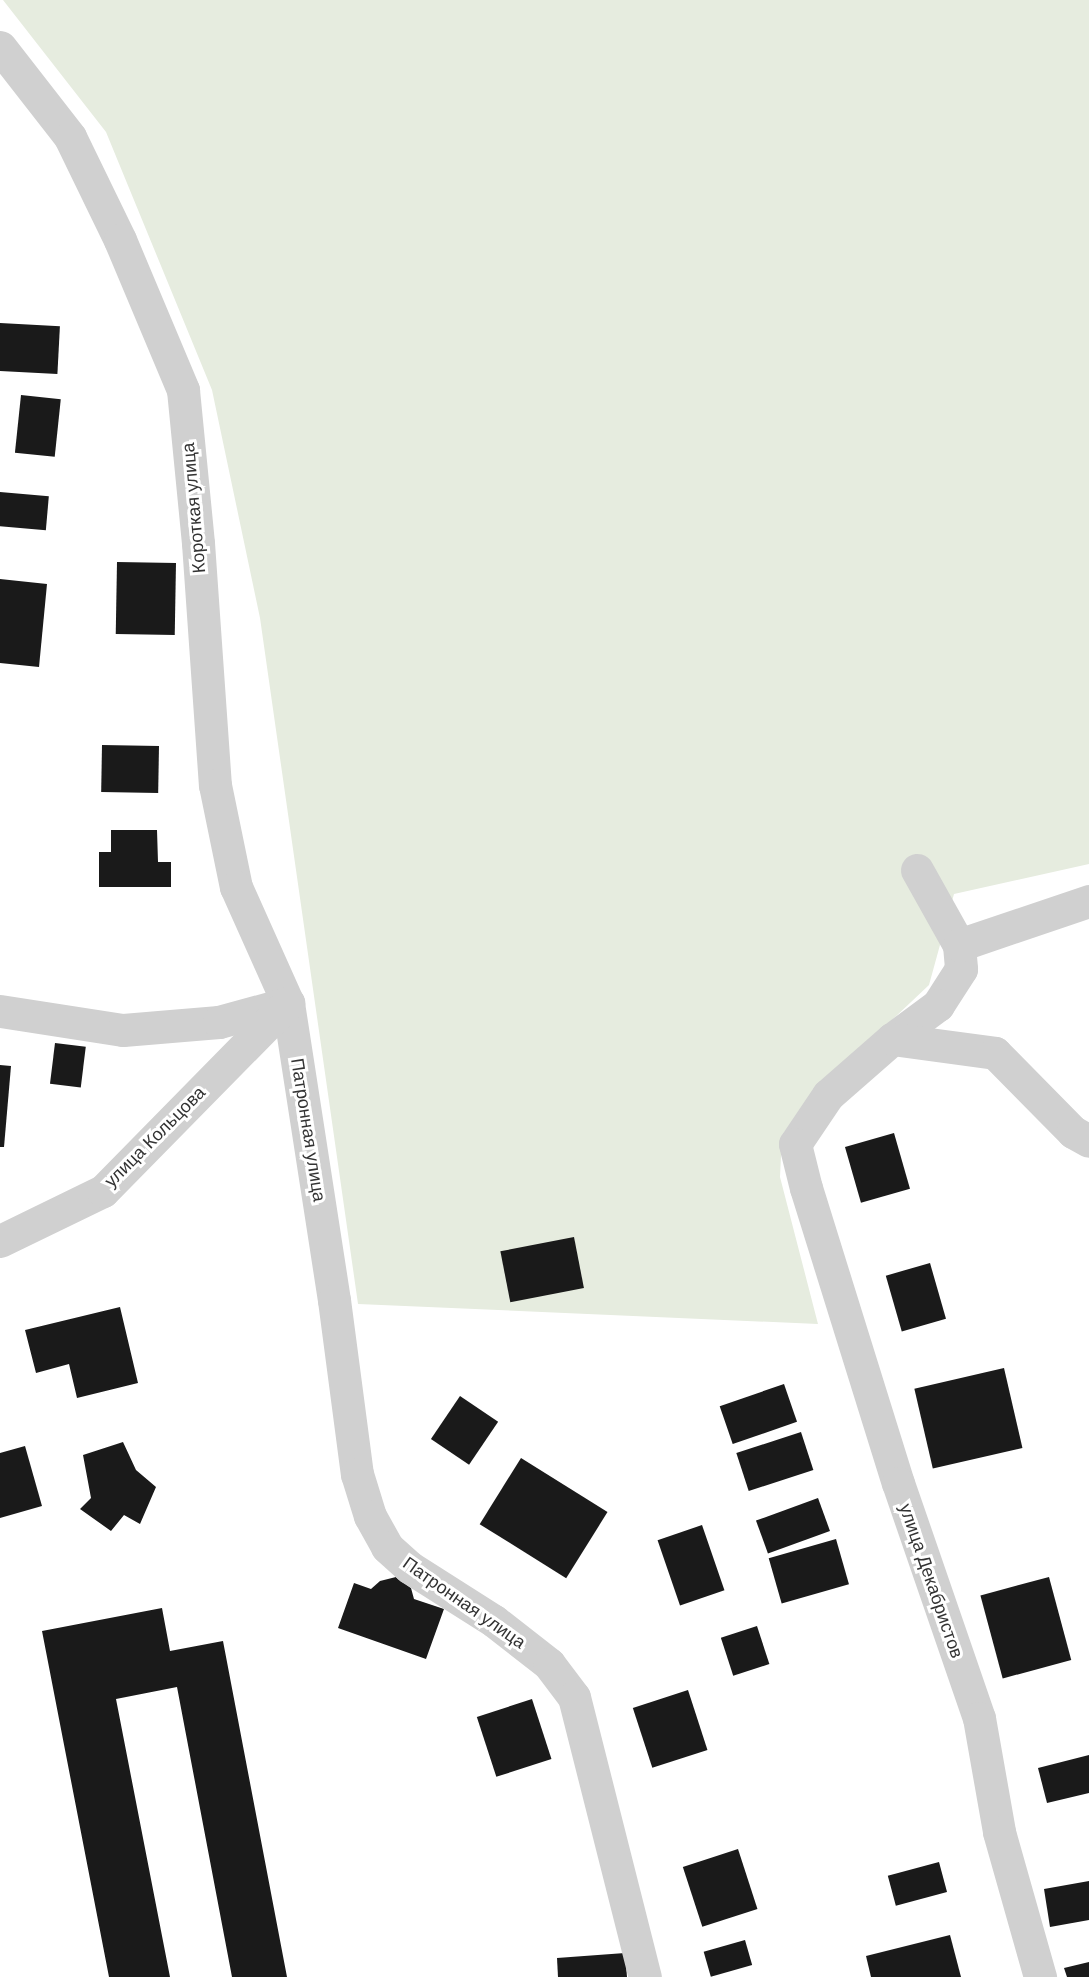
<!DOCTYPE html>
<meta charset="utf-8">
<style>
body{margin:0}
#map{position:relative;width:1089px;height:1977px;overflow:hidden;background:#fff;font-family:Arial,sans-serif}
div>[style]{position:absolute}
.green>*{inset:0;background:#e6ecdf}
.building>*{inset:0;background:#1a1a1a;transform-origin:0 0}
.minor>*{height:33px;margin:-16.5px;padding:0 16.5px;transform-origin:16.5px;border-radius:16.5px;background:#d0d0d0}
span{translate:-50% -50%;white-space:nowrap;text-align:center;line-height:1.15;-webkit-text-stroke:6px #fff;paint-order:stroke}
.street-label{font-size:18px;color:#333}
</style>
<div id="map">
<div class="green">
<i style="clip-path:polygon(3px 0,1089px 0,1089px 864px,954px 894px,929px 985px,819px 1089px,782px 1135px,780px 1177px,818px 1324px,358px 1304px,260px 618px,212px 390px,106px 132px)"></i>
</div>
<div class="building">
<i style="left:0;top:323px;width:60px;height:48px;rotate:3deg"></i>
<i style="left:21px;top:395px;width:40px;height:58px;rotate:6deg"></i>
<i style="left:0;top:492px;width:49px;height:34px;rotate:5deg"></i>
<i style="left:117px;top:562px;width:59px;height:72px;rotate:1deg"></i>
<i style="clip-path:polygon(0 579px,47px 584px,39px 667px,0 663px)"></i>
<i style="left:102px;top:745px;width:57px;height:47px;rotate:1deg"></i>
<i style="clip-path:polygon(111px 830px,157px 830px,158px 862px,171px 862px,171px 887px,99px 887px,99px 852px,111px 852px)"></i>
<i style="left:55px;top:1043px;width:31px;height:41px;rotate:7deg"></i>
<i style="clip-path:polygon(0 1065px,11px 1066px,4px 1147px,0 1147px)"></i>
<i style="left:894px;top:1133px;width:58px;height:51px;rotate:74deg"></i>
<i style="left:574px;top:1237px;width:52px;height:75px;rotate:79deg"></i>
<i style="left:930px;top:1263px;width:58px;height:46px;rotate:74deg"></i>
<i style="clip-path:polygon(120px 1307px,138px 1383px,77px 1398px,69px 1364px,36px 1373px,25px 1330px)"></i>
<i style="left:1004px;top:1368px;width:82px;height:92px;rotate:77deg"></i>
<i style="left:784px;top:1384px;width:40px;height:68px;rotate:71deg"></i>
<i style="left:460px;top:1396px;width:46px;height:52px;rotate:34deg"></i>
<i style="left:801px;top:1432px;width:40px;height:68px;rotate:72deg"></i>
<i style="clip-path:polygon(123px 1442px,136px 1470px,156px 1487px,140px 1524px,124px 1515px,111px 1531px,80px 1509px,91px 1498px,83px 1455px)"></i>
<i style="clip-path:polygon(25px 1446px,42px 1506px,0 1518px,0 1453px)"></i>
<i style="left:521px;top:1458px;width:102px;height:78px;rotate:32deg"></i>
<i style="left:818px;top:1498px;width:35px;height:66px;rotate:70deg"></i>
<i style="left:702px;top:1525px;width:69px;height:47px;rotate:71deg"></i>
<i style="left:836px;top:1539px;width:47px;height:70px;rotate:74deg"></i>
<i style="clip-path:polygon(396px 1577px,411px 1588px,414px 1599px,444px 1609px,426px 1659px,338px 1628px,354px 1583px,371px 1589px,380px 1581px)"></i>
<i style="left:1049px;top:1577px;width:86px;height:71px;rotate:75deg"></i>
<i style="clip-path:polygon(162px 1608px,170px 1651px,223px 1641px,287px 1977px,232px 1977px,177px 1687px,116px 1699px,170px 1977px,109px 1977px,42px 1631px)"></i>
<i style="left:757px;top:1626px;width:40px;height:38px;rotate:72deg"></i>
<i style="left:688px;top:1690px;width:63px;height:58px;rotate:72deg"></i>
<i style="left:532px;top:1699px;width:63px;height:58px;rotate:72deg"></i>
<i style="clip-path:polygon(1089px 1755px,1089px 1793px,1047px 1803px,1038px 1768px)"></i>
<i style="left:738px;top:1849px;width:63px;height:58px;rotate:72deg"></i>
<i style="left:939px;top:1862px;width:31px;height:53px;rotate:75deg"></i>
<i style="clip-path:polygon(1089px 1881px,1089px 1920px,1050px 1927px,1044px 1889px)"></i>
<i style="clip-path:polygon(950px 1935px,961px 1977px,871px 1977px,866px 1956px)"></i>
<i style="left:745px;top:1940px;width:26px;height:43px;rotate:74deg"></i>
<i style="clip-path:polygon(625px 1953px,627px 1977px,558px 1977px,557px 1958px)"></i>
<i style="clip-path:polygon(1089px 1962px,1089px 1977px,1067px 1977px,1064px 1968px)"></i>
</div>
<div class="minor">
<i style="left:0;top:47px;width:114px;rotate:52.1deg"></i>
<i style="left:70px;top:137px;width:114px;rotate:64.1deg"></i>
<i style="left:120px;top:240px;width:163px;rotate:67.2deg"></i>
<i style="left:183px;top:390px;width:154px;rotate:84.4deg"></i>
<i style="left:198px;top:543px;width:243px;rotate:86deg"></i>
<i style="left:215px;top:785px;width:104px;rotate:78.4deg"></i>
<i style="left:236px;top:887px;width:127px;rotate:65.9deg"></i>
<i style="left:288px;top:1003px;width:301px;rotate:81.2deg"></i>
<i style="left:334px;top:1300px;width:176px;rotate:82.5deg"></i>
<i style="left:357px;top:1474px;width:44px;rotate:72.8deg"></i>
<i style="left:370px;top:1516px;width:35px;rotate:61deg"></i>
<i style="left:387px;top:1547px;width:30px;rotate:42deg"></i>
<i style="left:409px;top:1567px;width:101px;rotate:32.4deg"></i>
<i style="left:494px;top:1621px;width:70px;rotate:38deg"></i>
<i style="left:549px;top:1664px;width:41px;rotate:52.9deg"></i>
<i style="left:574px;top:1697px;width:289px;rotate:75.8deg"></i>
<i style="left:917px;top:870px;width:86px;rotate:60.8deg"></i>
<i style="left:959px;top:945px;width:24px;rotate:85deg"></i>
<i style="left:961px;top:969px;width:43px;rotate:122.6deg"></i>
<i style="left:938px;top:1005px;width:57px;rotate:143.5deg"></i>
<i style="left:892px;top:1039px;width:85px;rotate:138.8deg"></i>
<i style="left:828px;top:1095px;width:59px;rotate:124deg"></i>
<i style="left:795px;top:1144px;width:45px;rotate:76deg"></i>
<i style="left:806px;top:1188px;width:309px;rotate:72.7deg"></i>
<i style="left:898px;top:1483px;width:249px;rotate:71deg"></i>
<i style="left:979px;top:1718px;width:116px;rotate:80deg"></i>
<i style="left:999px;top:1832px;width:151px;rotate:74.2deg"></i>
<i style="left:959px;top:945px;width:137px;rotate:-18.7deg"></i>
<i style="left:0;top:1011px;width:124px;rotate:8.8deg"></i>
<i style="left:123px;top:1030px;width:96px;rotate:-4.8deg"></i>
<i style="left:219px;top:1022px;width:72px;rotate:-15.4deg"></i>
<i style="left:892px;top:1039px;width:104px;rotate:7.7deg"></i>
<i style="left:995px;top:1053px;width:111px;rotate:45.4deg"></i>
<i style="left:1073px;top:1132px;width:18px;rotate:29deg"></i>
<i style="left:0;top:1241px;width:114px;rotate:-25.9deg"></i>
<i style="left:103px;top:1191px;width:264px;rotate:-45.5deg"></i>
</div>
<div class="street-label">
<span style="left:194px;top:508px;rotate:-95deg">Короткая улица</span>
<span style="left:308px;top:1130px;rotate:81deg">Патронная улица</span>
<span style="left:155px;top:1137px;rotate:-45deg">улица Кольцова</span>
<span style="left:931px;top:1581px;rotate:71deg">улица Декабристов</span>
<span style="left:464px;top:1603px;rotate:35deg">Патронная улица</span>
</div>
</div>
